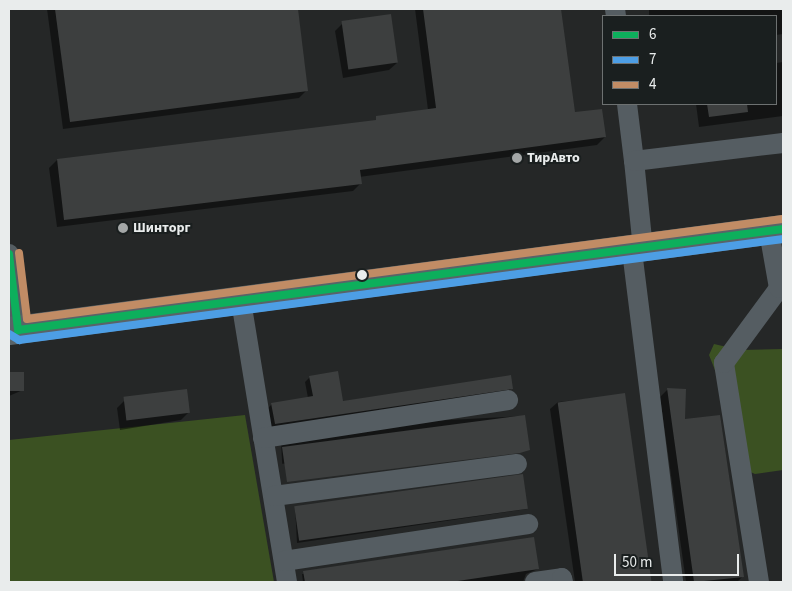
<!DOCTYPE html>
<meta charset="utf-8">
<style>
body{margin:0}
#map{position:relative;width:792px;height:591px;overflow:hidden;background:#252727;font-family:"Source Sans 3",sans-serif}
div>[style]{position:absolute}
.green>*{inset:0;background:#3b5122}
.shadow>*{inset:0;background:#0007;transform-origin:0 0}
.building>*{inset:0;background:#3d3f3f;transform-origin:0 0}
.minor>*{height:20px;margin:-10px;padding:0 10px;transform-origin:10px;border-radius:10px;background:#555d62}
.highway>*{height:28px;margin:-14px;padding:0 14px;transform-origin:14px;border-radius:14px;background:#596368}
.bus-1>*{height:8px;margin:-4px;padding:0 4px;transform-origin:4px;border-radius:4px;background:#0daf5c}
.bus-2>*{height:8px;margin:-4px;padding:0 4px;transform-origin:4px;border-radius:4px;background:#4d9ee5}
.bus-3>*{height:8px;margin:-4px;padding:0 4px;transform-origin:4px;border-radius:4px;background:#c18c65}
.dots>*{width:14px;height:14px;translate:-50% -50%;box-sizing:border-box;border:2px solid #1a1f1f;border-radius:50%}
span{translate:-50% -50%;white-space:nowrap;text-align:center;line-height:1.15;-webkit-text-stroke:4px #1a1f1f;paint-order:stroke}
.poi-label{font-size:14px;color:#e9ecec;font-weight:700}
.left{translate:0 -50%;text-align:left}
.frame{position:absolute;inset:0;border:10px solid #e9ecec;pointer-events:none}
.legend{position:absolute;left:602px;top:15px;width:175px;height:90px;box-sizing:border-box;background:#1a1f1f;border:1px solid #6d7171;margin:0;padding:6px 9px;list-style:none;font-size:15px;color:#e9ecec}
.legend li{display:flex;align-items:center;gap:10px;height:25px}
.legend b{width:25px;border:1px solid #6d7171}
.scale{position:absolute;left:614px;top:554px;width:125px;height:22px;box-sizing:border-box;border:2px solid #e9ecec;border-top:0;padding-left:6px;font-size:15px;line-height:18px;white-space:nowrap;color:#e9ecec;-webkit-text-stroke:4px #1a1f1f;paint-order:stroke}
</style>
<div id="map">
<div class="green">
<i style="clip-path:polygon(714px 344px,740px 350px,783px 349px,783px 470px,755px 474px,739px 467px,722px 388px,709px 355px)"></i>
<i style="clip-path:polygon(245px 415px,274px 582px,9px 582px,9px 440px)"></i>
</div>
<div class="shadow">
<i style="clip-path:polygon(47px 9px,297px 9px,307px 90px,299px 98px,63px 129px)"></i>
<i style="clip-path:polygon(415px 9px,560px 9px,574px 113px,605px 137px,597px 145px,359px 177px,360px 184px,353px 191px,57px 227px,49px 168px,57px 160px,372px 122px,428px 110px)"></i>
<i style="clip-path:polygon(649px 9px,783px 9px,783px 34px,776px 35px,776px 16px,649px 16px)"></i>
<i style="clip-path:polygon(343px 23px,397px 63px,389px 70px,343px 78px,335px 31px)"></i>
<i style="clip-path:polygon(783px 62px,783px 116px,699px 127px,696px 104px,776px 104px,776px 63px)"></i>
<i style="clip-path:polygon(22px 373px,23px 390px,9px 396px,9px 374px)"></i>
<i style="clip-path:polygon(310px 377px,342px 402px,512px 388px,507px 393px,270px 428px,267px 409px,272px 404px,308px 398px,305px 382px)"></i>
<i style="clip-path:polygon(667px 390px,685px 390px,684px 421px,719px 416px,743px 576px,737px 582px,686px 582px,660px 397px)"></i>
<i style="clip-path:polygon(624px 395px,651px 582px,575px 582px,550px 409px,558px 402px)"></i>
<i style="clip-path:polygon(125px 400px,189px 412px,181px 420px,120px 430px,117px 408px)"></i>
<i style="left:524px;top:416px;width:35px;height:244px;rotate:87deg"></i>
<i style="clip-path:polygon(295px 506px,527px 509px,297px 543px)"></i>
<i style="clip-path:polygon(538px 569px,526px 574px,523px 582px,303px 582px,302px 574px)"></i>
</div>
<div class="building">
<i style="clip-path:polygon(55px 9px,298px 9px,308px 91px,70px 122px)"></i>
<i style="clip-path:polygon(423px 9px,561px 9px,575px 112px,602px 109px,606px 137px,360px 170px,362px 184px,64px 220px,57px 159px,376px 120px,376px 116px,436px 108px)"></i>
<i style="left:391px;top:14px;width:49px;height:50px;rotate:82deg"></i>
<i style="clip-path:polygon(707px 104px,747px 104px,748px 112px,709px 117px)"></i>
<i style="clip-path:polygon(338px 371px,343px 401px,511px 375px,513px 389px,275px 424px,271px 403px,313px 396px,309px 376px)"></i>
<i style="left:9px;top:372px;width:15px;height:19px"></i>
<i style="clip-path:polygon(667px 388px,686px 389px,685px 419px,720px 415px,744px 577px,694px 582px)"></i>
<i style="left:187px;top:389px;width:24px;height:64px;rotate:83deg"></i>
<i style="left:625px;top:393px;width:191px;height:68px;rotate:82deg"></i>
<i style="clip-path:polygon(525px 415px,530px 450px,520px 453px,287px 482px,282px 447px)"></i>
<i style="left:523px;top:474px;width:35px;height:231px;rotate:82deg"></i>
<i style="clip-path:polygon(534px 537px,539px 569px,451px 582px,305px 582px,303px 571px)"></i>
</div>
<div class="minor">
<i style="left:615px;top:9px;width:7px;rotate:82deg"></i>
<i style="left:627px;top:104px;width:57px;rotate:83deg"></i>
<i style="left:643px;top:249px;width:88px;rotate:-95.8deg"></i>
<i style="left:634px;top:161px;width:150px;rotate:-6.9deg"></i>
<i style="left:632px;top:251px;width:334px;rotate:82.9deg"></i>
<i style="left:9px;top:254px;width:77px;rotate:83.2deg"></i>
<i style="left:241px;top:301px;width:285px;rotate:80.7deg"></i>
<i style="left:263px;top:438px;width:248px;rotate:-8.8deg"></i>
<i style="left:274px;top:496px;width:245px;rotate:-7.5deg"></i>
<i style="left:284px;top:561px;width:247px;rotate:-8.6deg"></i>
<i style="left:535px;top:582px;width:27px;rotate:-8deg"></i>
<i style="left:562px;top:578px;width:4px;rotate:76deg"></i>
<i style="left:759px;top:582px;width:222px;rotate:-99.1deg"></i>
<i style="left:724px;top:363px;width:93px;rotate:-53.7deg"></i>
<i style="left:779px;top:288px;width:58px;rotate:-100deg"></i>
</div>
<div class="highway">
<i style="left:9px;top:331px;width:781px;rotate:-7.51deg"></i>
</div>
<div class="bus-1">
<i style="left:9px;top:254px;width:77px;rotate:83.2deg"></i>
<i style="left:18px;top:330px;width:772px;rotate:-7.52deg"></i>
</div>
<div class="bus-2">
<i style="left:9px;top:334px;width:12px;rotate:31deg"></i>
<i style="left:19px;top:340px;width:771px;rotate:-7.53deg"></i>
</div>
<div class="bus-3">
<i style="left:19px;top:253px;width:66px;rotate:83.1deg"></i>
<i style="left:27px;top:319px;width:762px;rotate:-7.54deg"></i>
</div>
<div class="dots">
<i style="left:517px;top:158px;background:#a4a7a7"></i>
<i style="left:123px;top:228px;background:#a4a7a7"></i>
<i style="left:362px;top:275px;background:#e9ecec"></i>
</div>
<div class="poi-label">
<span class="left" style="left:527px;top:158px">ТирАвто</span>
<span class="left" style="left:133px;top:228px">Шинторг</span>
</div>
<div class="frame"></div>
<ul class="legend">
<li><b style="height:6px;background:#0daf5c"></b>6</li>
<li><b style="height:6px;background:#4d9ee5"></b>7</li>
<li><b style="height:6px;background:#c18c65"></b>4</li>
</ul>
<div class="scale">50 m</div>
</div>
